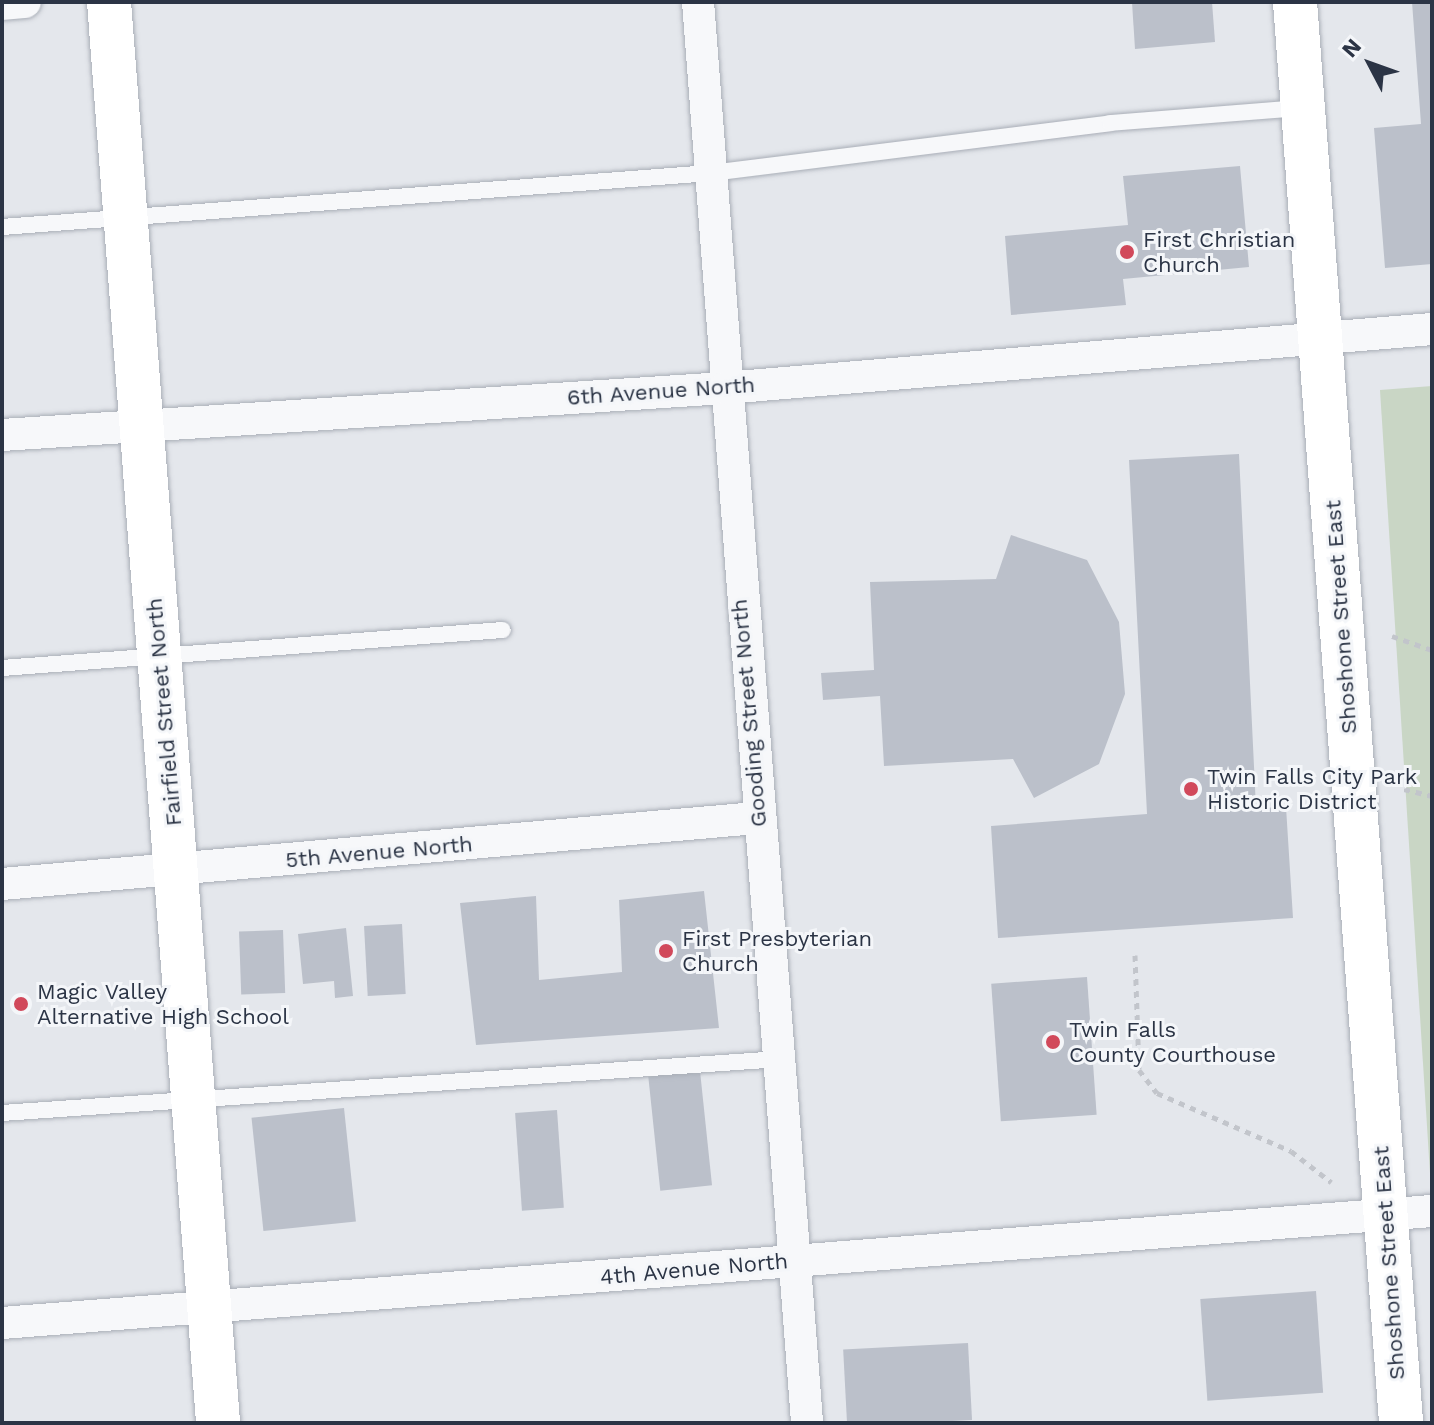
<!DOCTYPE html>
<style>
body{margin:0}
#map{position:relative;width:1434px;height:1425px;overflow:hidden;background:#e4e7ec;font-family:"Work Sans",sans-serif}
div>[style]{position:absolute}
.green>*{inset:0;background:#c9d6c5}
.building>*{inset:0;background:#bbc0ca;transform-origin:0 0}
.path>*{height:5px;margin-top:-2.5px;transform-origin:0;background:repeating-linear-gradient(90deg,#c2c5cb 0 6px,transparent 0 12px)}
.roads{filter:drop-shadow(0 0 2px #a9aeb7) drop-shadow(0 0 2px #a9aeb7)}
.lane>*{height:16px;margin:-8px;padding:0 8px;transform-origin:8px;border-radius:8px;background:#f7f8fa}
.street>*{height:32px;margin:-16px;padding:0 16px;transform-origin:16px;border-radius:16px;background:#f7f8fa}
.secondary>*{height:44px;margin:-22px;padding:0 22px;transform-origin:22px;border-radius:22px;background:#fff}
.primary>*{height:44px;margin:-22px;padding:0 22px;transform-origin:22px;border-radius:22px;background:#fff}
.dots>*{width:22px;height:22px;translate:-50% -50%;box-sizing:border-box;border:4px solid #f4f6f9;border-radius:50%}
span{translate:-50% -50%;white-space:nowrap;text-align:center;line-height:1.15;-webkit-text-stroke:6px #f4f6f9;paint-order:stroke}
.poi-label{font-size:22px;color:#2b3445}
.left{translate:0 -50%;text-align:left}
.street-label{font-size:22px;color:#2b3445}
.frame{position:absolute;inset:0;border:4px solid #2b3445;pointer-events:none}
.north{position:absolute;left:1330px;top:24px;width:80px;height:80px;-webkit-text-stroke:6px #f4f6f9;paint-order:stroke;rotate:311deg;font-size:22px;font-weight:700;line-height:32px;text-align:center;color:#2b3445}
.north::after{content:'';display:block;margin:auto;width:28px;height:36px;background:#2b3445;clip-path:polygon(50% 0,100% 100%,50% 72%,0 100%)}
</style>
<div id="map">
<div class="green">
<i style="clip-path:polygon(1432px 386px,1432px 1173px,1430px 1173px,1380px 390px)"></i>
</div>
<div class="building">
<i style="clip-path:polygon(1132px 2px,1212px 2px,1215px 42px,1135px 49px)"></i>
<i style="clip-path:polygon(1412px 2px,1432px 2px,1432px 264px,1385px 268px,1374px 128px,1421px 124px)"></i>
<i style="clip-path:polygon(1240px 166px,1249px 267px,1123px 279px,1126px 305px,1011px 315px,1005px 236px,1128px 225px,1123px 176px)"></i>
<i style="clip-path:polygon(1239px 454px,1256px 808px,1286px 807px,1293px 918px,998px 938px,991px 826px,1147px 814px,1129px 460px)"></i>
<i style="clip-path:polygon(1011px 535px,1087px 560px,1119px 622px,1125px 694px,1099px 764px,1034px 798px,1013px 759px,884px 766px,880px 696px,823px 700px,821px 673px,874px 670px,870px 582px,996px 579px)"></i>
<i style="clip-path:polygon(704px 891px,719px 1028px,476px 1045px,460px 903px,536px 896px,539px 980px,622px 972px,619px 900px)"></i>
<i style="left:402px;top:924px;width:70px;height:38px;rotate:87deg"></i>
<i style="clip-path:polygon(346px 928px,353px 996px,335px 998px,334px 981px,303px 984px,298px 934px)"></i>
<i style="left:283px;top:930px;width:63px;height:44px;rotate:88deg"></i>
<i style="left:1087px;top:977px;width:138px;height:96px;rotate:86deg"></i>
<i style="left:700px;top:1071px;width:115px;height:52px;rotate:84deg"></i>
<i style="left:344px;top:1108px;width:114px;height:93px;rotate:84deg"></i>
<i style="left:557px;top:1110px;width:98px;height:42px;rotate:86deg"></i>
<i style="left:1316px;top:1291px;width:102px;height:116px;rotate:86deg"></i>
<i style="left:968px;top:1343px;width:77px;height:125px;rotate:87deg"></i>
</div>
<div class="path">
<i style="left:1392px;top:636px;width:42px;rotate:19.3deg"></i>
<i style="left:1404px;top:789px;width:29px;rotate:14deg"></i>
<i style="left:1135px;top:955px;width:115px;rotate:88deg"></i>
<i style="left:1139px;top:1070px;width:29px;rotate:52deg"></i>
<i style="left:1157px;top:1093px;width:146px;rotate:23.4deg"></i>
<i style="left:1291px;top:1151px;width:51px;rotate:37.8deg"></i>
</div>
<div class="roads">
<div class="lane">
<i style="left:2px;top:227px;width:711px;rotate:-4.36deg"></i>
<i style="left:711px;top:173px;width:402px;rotate:-7.1deg"></i>
<i style="left:1110px;top:123px;width:192px;rotate:-4.5deg"></i>
<i style="left:2px;top:668px;width:502px;rotate:-4.34deg"></i>
<i style="left:2px;top:1113px;width:780px;rotate:-3.97deg"></i>
</div>
<div class="street">
<i style="left:698px;top:2px;width:1425px;rotate:85.61deg"></i>
<i style="left:2px;top:4px;width:23px;rotate:-5deg"></i>
<i style="left:2px;top:435px;width:725px;rotate:-3.72deg"></i>
<i style="left:725px;top:388px;width:709px;rotate:-4.77deg"></i>
<i style="left:2px;top:884px;width:758px;rotate:-5deg"></i>
<i style="left:2px;top:1323px;width:1434px;rotate:-4.48deg"></i>
</div>
<div class="secondary">
<i style="left:109px;top:2px;width:1425px;rotate:85.61deg"></i>
</div>
<div class="primary">
<i style="left:1295px;top:2px;width:1425px;rotate:85.73deg"></i>
</div>
</div>
<div class="dots">
<i style="left:1127px;top:252px;background:#d1495b"></i>
<i style="left:1191px;top:789px;background:#d1495b"></i>
<i style="left:666px;top:951px;background:#d1495b"></i>
<i style="left:21px;top:1004px;background:#d1495b"></i>
<i style="left:1053px;top:1042px;background:#d1495b"></i>
</div>
<div class="poi-label">
<span class="left" style="left:1143px;top:252px">First Christian<br>Church</span>
<span class="left" style="left:1207px;top:789px">Twin Falls City Park<br>Historic District</span>
<span class="left" style="left:682px;top:951px">First Presbyterian<br>Church</span>
<span class="left" style="left:37px;top:1004px">Magic Valley<br>Alternative High School</span>
<span class="left" style="left:1069px;top:1042px">Twin Falls<br>County Courthouse</span>
</div>
<div class="street-label">
<span style="left:661px;top:391px;rotate:-4deg">6th Avenue North</span>
<span style="left:1341px;top:617px;rotate:-94deg">Shoshone Street East</span>
<span style="left:164px;top:712px;rotate:-95deg">Fairfield Street North</span>
<span style="left:749px;top:713px;rotate:-95deg">Gooding Street North</span>
<span style="left:379px;top:852px;rotate:-5deg">5th Avenue North</span>
<span style="left:1389px;top:1263px;rotate:-94deg">Shoshone Street East</span>
<span style="left:694px;top:1269px;rotate:-5deg">4th Avenue North</span>
</div>
<div class="frame"></div>
<div class="north">N</div>
</div>
